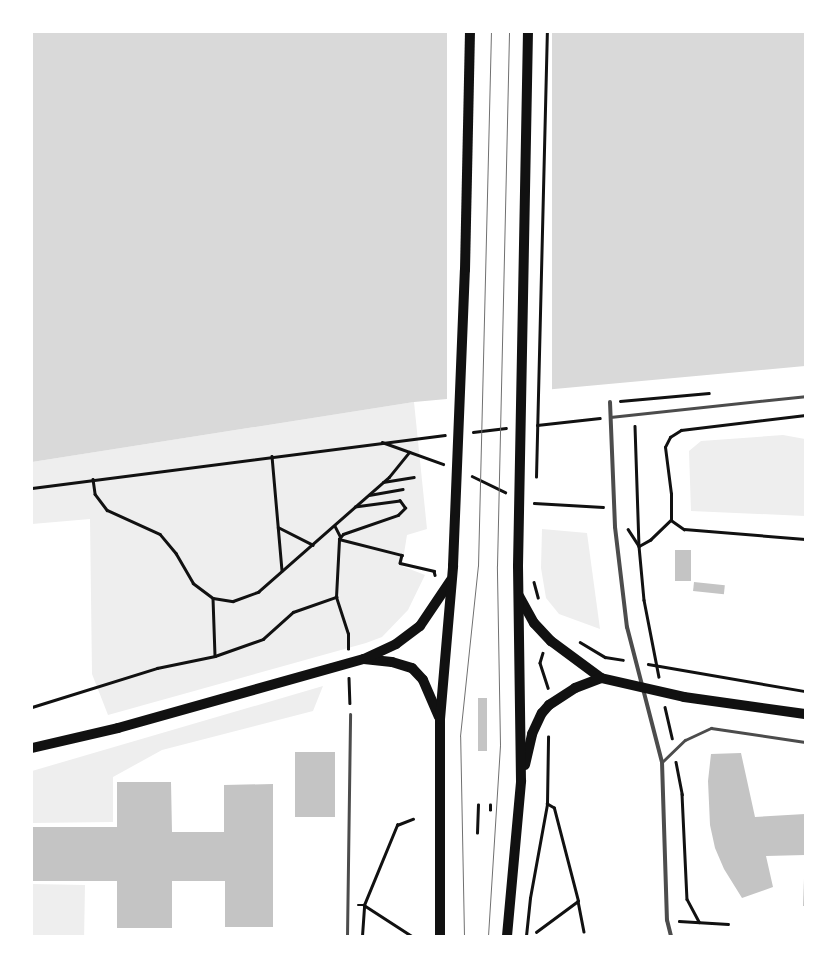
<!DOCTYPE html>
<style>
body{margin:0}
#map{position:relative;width:837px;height:968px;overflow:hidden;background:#fff;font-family:"Roboto Serif",serif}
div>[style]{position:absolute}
.green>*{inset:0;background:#eee;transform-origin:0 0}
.water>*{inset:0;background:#d9d9d9}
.pier>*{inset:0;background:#fff;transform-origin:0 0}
.building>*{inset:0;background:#c4c4c4;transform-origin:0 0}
.path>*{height:2.5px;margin:-1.25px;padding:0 1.25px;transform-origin:1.25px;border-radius:1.25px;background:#111}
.service>*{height:3px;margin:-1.5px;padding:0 1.5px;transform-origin:1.5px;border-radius:1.5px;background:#4c4c4c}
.minor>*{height:4px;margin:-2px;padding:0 2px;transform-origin:2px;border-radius:2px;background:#4c4c4c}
.primary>*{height:10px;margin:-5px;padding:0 5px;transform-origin:5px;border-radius:5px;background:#111}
.tram>*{height:1px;margin:-0.5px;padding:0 0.5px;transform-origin:0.5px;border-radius:0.5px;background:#707070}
span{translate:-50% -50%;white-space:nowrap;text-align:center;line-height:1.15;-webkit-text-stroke:4px #fff;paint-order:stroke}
.frame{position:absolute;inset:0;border:33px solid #fff;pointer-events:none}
</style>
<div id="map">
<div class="green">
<i style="clip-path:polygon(414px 402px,427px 529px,407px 535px,402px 566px,425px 575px,408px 610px,382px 637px,366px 643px,108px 715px,92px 674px,90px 519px,32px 524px,32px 462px)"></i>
<i style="clip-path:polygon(783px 435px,805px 439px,805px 516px,691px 511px,689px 451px,701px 441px)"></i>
<i style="clip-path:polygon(542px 529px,587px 533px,600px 629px,559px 614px,546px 598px,541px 568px)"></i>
<i style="clip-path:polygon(323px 686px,313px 711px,162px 750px,113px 777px,113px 822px,32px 823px,32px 771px)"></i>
<i style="left:32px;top:884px;width:53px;height:52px;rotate:1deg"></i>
</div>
<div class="water">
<i style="clip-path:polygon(32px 32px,805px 32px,805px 366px,414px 402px,32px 462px)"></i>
</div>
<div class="pier">
<i style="left:447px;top:32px;width:105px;height:370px"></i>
</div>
<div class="building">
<i style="left:675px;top:550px;width:16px;height:31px"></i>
<i style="left:694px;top:582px;width:31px;height:9px;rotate:6deg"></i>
<i style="left:478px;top:698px;width:9px;height:53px"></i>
<i style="left:295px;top:752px;width:40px;height:65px"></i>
<i style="clip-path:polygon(741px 753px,755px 817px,805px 814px,805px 855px,766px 856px,773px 887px,742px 898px,724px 869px,715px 848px,710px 825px,708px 781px,711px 754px)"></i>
<i style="clip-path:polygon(117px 782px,171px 782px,172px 832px,224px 832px,224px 785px,273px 784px,273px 927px,225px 927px,225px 881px,172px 881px,172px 928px,117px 928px,117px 881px,32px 881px,32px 827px,117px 827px)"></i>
<i style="clip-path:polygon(804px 879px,805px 879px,805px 906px,803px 906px)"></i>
</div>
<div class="path">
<i style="left:620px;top:401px;width:89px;rotate:-5.1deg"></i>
<i style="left:537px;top:425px;width:63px;rotate:-6.3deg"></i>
<i style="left:635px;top:426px;width:120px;rotate:88.1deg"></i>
<i style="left:639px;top:546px;width:54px;rotate:84.7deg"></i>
<i style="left:644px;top:600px;width:78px;rotate:79deg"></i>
<i style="left:473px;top:432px;width:33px;rotate:-7deg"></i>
<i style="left:382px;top:442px;width:65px;rotate:19.8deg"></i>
<i style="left:272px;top:456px;width:115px;rotate:85deg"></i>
<i style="left:472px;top:476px;width:37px;rotate:26deg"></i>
<i style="left:536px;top:477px;width:445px;rotate:-88.6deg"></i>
<i style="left:93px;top:479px;width:15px;rotate:82deg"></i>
<i style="left:95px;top:494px;width:20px;rotate:53deg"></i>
<i style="left:107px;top:510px;width:58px;rotate:24.4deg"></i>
<i style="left:160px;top:534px;width:25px;rotate:50deg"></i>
<i style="left:176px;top:553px;width:34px;rotate:60deg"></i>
<i style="left:193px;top:583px;width:25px;rotate:37deg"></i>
<i style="left:213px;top:598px;width:20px;rotate:9deg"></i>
<i style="left:233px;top:601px;width:27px;rotate:-20deg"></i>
<i style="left:258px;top:592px;width:174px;rotate:-41.3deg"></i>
<i style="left:389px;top:477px;width:32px;rotate:-51deg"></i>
<i style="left:383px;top:482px;width:31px;rotate:-9deg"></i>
<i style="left:32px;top:488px;width:416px;rotate:-7.3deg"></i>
<i style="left:369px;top:495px;width:34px;rotate:-10deg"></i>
<i style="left:534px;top:503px;width:69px;rotate:3.3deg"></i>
<i style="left:671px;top:520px;width:16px;rotate:35deg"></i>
<i style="left:684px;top:529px;width:121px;rotate:4.7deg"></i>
<i style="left:335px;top:526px;width:11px;rotate:63deg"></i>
<i style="left:278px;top:527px;width:39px;rotate:27deg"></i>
<i style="left:628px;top:529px;width:20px;rotate:57deg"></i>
<i style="left:639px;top:546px;width:13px;rotate:-29deg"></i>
<i style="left:650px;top:540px;width:29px;rotate:-44deg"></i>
<i style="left:671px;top:520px;width:26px;rotate:-90deg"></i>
<i style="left:671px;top:494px;width:47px;rotate:-97.3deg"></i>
<i style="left:665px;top:447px;width:11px;rotate:-63deg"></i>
<i style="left:670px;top:437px;width:13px;rotate:-32deg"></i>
<i style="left:681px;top:430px;width:125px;rotate:-6.9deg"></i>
<i style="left:339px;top:539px;width:65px;rotate:14.3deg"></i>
<i style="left:402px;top:555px;width:8px;rotate:104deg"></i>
<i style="left:400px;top:563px;width:35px;rotate:13deg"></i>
<i style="left:434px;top:571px;width:4px;rotate:76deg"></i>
<i style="left:534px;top:582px;width:16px;rotate:75deg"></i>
<i style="left:213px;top:598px;width:58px;rotate:88deg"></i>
<i style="left:580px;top:642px;width:29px;rotate:31deg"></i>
<i style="left:605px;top:657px;width:18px;rotate:9deg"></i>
<i style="left:348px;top:649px;width:15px;rotate:-90deg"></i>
<i style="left:348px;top:634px;width:39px;rotate:-108deg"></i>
<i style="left:336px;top:597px;width:58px;rotate:-87deg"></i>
<i style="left:339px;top:539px;width:6px;rotate:-51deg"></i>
<i style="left:343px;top:534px;width:58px;rotate:-19.1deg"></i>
<i style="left:398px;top:515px;width:10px;rotate:-45deg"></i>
<i style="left:405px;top:508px;width:9px;rotate:-126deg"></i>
<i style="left:400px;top:501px;width:45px;rotate:172.4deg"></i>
<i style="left:543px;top:653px;width:10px;rotate:107deg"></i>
<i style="left:540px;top:663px;width:26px;rotate:72deg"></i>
<i style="left:648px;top:664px;width:159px;rotate:9.8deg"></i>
<i style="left:349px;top:678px;width:25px;rotate:88deg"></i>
<i style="left:32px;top:707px;width:131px;rotate:-17.3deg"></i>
<i style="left:157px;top:668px;width:59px;rotate:-11.7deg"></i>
<i style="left:215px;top:656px;width:51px;rotate:-19.5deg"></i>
<i style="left:263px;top:639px;width:40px;rotate:-42deg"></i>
<i style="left:293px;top:612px;width:46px;rotate:-19.2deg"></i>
<i style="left:665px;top:707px;width:32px;rotate:77deg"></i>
<i style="left:676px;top:762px;width:33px;rotate:79deg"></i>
<i style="left:682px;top:794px;width:105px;rotate:87.3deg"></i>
<i style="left:687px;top:899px;width:26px;rotate:62deg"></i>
<i style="left:490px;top:810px;width:5px;rotate:-90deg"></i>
<i style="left:477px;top:833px;width:28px;rotate:-88deg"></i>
<i style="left:578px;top:901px;width:31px;rotate:79deg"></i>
<i style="left:358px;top:905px;width:6px"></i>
<i style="left:364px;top:905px;width:57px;rotate:32.9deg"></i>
<i style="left:679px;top:921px;width:49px;rotate:3.5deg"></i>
<i style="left:536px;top:932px;width:52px;rotate:-36.4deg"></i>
<i style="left:578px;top:901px;width:96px;rotate:-104.5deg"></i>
<i style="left:554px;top:808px;width:8px;rotate:-150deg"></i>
<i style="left:362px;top:936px;width:31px;rotate:-86deg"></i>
<i style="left:364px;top:905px;width:87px;rotate:-67.6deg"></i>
<i style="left:397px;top:825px;width:17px;rotate:-21deg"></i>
<i style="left:526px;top:936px;width:38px;rotate:-84deg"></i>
<i style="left:530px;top:898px;width:96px;rotate:-79.7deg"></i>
<i style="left:547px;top:804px;width:67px;rotate:-89.1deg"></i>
</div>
<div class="service">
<i style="left:610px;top:417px;width:196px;rotate:-6.1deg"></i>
<i style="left:662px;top:762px;width:32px;rotate:-44deg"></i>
<i style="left:685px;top:740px;width:29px;rotate:-25deg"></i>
<i style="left:711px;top:728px;width:95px;rotate:8.5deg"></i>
<i style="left:347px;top:936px;width:222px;rotate:-89.2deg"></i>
</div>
<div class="minor">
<i style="left:610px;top:402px;width:125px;rotate:87.7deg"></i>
<i style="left:615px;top:527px;width:101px;rotate:83.2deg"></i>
<i style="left:627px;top:627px;width:139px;rotate:75.5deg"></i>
<i style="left:662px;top:762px;width:158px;rotate:88.2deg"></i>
<i style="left:667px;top:920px;width:16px;rotate:76deg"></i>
</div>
<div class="primary">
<i style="left:519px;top:596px;width:31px;rotate:61deg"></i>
<i style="left:534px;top:623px;width:25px;rotate:47deg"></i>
<i style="left:551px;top:641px;width:62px;rotate:36.5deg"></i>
<i style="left:601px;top:678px;width:85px;rotate:12.9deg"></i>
<i style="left:684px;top:697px;width:122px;rotate:8deg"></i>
<i style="left:364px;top:659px;width:28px;rotate:6deg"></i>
<i style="left:392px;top:662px;width:21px;rotate:17deg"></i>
<i style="left:412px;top:668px;width:16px;rotate:47deg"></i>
<i style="left:423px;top:680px;width:40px;rotate:66.6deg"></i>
<i style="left:32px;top:748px;width:88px;rotate:-13.1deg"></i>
<i style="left:118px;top:728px;width:255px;rotate:-15.7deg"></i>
<i style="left:364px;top:659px;width:35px;rotate:-25deg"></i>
<i style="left:396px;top:644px;width:30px;rotate:-37deg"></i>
<i style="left:420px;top:626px;width:55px;rotate:-56deg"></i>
<i style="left:525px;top:765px;width:32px;rotate:-77deg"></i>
<i style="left:532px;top:734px;width:23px;rotate:-65deg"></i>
<i style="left:542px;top:713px;width:11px;rotate:-49deg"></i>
<i style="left:549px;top:705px;width:31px;rotate:-33deg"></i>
<i style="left:575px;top:688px;width:28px;rotate:-21deg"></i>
<i style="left:440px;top:936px;width:217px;rotate:-90deg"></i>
<i style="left:440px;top:719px;width:154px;rotate:-85.1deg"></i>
<i style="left:453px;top:566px;width:296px;rotate:-87.7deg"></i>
<i style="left:465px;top:270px;width:238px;rotate:-88.8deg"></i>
<i style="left:507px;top:936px;width:156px;rotate:-84.8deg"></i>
<i style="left:521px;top:781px;width:215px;rotate:-90.8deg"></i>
<i style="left:518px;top:566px;width:534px;rotate:-88.93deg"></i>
</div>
<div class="tram">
<i style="left:464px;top:936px;width:200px;rotate:-91.1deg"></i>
<i style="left:460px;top:736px;width:171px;rotate:-84deg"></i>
<i style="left:478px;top:566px;width:534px;rotate:-88.61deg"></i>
<i style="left:488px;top:936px;width:191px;rotate:-86.4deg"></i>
<i style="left:500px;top:745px;width:179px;rotate:-91deg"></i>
<i style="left:497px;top:566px;width:534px;rotate:-88.71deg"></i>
</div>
<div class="frame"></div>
</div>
